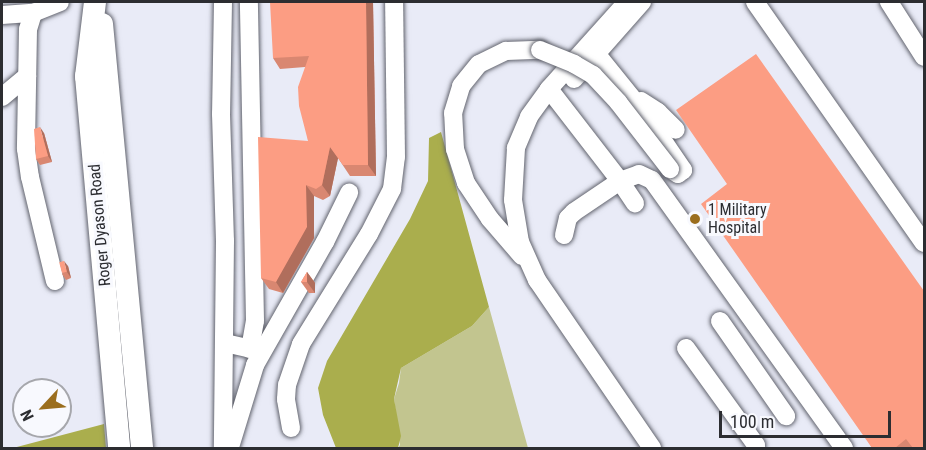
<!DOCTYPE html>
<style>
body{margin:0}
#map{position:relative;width:926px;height:450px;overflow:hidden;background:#e9ebf7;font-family:"Roboto Condensed",sans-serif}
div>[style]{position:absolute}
.green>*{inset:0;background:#c2c58f}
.forest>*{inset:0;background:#aaae4d}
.roads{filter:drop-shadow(0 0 2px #62646e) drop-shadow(0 0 2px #62646e)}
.minor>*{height:18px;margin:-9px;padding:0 9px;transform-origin:9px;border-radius:9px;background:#fff}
.major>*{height:22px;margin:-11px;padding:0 11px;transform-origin:11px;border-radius:11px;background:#fff}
.bridges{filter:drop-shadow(0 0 2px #62646e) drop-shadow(0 0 2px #62646e)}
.minor-bridge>*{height:18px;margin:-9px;padding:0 9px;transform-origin:9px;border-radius:9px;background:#fff}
.wall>*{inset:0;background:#d98771}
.shaded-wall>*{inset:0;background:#b06e5c}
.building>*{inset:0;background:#fc9d83;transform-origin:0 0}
.dots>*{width:16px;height:16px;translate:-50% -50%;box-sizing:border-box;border:3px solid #f8f9fe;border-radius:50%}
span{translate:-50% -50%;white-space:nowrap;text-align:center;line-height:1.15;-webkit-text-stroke:6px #f8f9fe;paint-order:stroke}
.poi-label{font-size:16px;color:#2c2d31}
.left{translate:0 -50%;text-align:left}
.street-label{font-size:16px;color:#2c2d31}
.frame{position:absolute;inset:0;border:3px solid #2c2d31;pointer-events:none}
.north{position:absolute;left:12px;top:378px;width:60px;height:60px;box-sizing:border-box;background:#f8f9fe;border:2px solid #a6a7ac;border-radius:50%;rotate:244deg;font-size:16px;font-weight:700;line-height:24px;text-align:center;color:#2c2d31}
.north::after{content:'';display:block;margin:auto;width:21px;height:27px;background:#9b6e1e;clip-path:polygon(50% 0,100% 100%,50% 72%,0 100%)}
.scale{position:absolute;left:719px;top:411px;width:172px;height:27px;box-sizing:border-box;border:3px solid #2c2d31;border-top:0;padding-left:8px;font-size:18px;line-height:21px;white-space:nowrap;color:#2c2d31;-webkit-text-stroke:4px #f8f9fe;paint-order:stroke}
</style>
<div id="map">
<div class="green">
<i style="clip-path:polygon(489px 307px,528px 448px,398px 448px,400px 445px,394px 399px,399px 383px,401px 368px,472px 326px)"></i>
</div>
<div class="forest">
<i style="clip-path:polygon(441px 132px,489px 307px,472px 326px,401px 368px,394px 399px,401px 436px,398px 448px,336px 448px,323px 415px,318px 388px,327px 361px,410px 219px,428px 181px,429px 138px)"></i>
<i style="clip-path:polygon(104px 424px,106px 448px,13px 448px)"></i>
</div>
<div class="roads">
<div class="minor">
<i style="left:223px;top:2px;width:112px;rotate:91deg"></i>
<i style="left:221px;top:114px;width:127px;rotate:88.2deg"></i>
<i style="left:225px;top:241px;width:207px;rotate:90.6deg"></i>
<i style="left:627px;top:2px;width:117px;rotate:131.9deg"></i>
<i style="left:549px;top:89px;width:34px;rotate:126deg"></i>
<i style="left:529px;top:117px;width:34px;rotate:113deg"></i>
<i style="left:516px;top:148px;width:52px;rotate:93.3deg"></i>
<i style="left:513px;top:200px;width:43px;rotate:80.5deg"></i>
<i style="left:520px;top:242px;width:42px;rotate:65.9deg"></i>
<i style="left:537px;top:280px;width:204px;rotate:55.6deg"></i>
<i style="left:755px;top:2px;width:294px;rotate:55deg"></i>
<i style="left:889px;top:2px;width:65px;rotate:57.5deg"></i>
<i style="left:33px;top:13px;width:17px;rotate:107deg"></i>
<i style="left:28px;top:29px;width:120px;rotate:91deg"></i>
<i style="left:26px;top:149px;width:28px;rotate:82deg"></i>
<i style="left:30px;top:177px;width:107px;rotate:76.5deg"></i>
<i style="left:2px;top:15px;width:31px;rotate:-4deg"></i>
<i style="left:33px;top:13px;width:29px;rotate:-22deg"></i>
<i style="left:590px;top:46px;width:87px;rotate:51deg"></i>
<i style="left:645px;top:114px;width:68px;rotate:55.8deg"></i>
<i style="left:683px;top:170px;width:6px;rotate:141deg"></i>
<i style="left:678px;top:174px;width:9px;rotate:-148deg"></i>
<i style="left:574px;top:79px;width:103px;rotate:-48.6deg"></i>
<i style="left:549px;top:89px;width:116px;rotate:52.3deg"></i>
<i style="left:620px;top:181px;width:20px;rotate:-20deg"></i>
<i style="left:639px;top:174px;width:14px;rotate:25deg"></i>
<i style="left:652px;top:180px;width:330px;rotate:54.4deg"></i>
<i style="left:2px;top:97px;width:33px;rotate:-40deg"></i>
<i style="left:641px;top:101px;width:20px;rotate:33deg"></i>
<i style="left:658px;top:112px;width:25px;rotate:45deg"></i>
<i style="left:564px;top:235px;width:17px;rotate:-77deg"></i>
<i style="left:568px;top:218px;width:8px;rotate:-45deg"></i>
<i style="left:574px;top:212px;width:55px;rotate:-34deg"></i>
<i style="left:620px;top:181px;width:27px;rotate:56deg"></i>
<i style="left:522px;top:256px;width:49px;rotate:-130.9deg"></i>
<i style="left:490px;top:219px;width:43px;rotate:-123.7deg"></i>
<i style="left:466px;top:183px;width:36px;rotate:-108deg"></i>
<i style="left:455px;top:149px;width:36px;rotate:-93deg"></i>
<i style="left:453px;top:113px;width:28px;rotate:-73deg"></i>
<i style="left:461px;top:86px;width:28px;rotate:-51deg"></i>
<i style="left:479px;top:64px;width:30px;rotate:-26deg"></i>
<i style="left:506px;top:51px;width:34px;rotate:-2deg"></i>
<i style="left:720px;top:321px;width:116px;rotate:55.2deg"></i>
<i style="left:225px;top:343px;width:26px;rotate:13deg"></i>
<i style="left:250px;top:349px;width:28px;rotate:-80deg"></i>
<i style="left:255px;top:321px;width:319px;rotate:-91.1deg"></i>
<i style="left:686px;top:348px;width:120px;rotate:54.2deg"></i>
<i style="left:291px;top:428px;width:29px;rotate:-100deg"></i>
<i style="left:286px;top:399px;width:14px;rotate:-86deg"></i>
<i style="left:287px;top:385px;width:43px;rotate:-71.1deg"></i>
<i style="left:301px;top:344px;width:129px;rotate:-58.3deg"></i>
<i style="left:369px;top:234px;width:51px;rotate:-62.9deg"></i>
<i style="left:392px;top:189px;width:32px;rotate:-83deg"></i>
<i style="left:396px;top:157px;width:155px;rotate:-90.7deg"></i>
<i style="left:230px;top:447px;width:86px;rotate:-73deg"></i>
<i style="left:255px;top:365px;width:142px;rotate:-60.4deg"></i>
<i style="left:325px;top:242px;width:55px;rotate:-63.9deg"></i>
</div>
<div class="major">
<i style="left:95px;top:2px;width:75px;rotate:96.9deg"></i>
<i style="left:86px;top:76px;width:373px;rotate:84.9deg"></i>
<i style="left:102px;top:24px;width:426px;rotate:84.6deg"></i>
</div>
</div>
<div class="bridges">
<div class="minor-bridge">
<i style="left:540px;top:50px;width:37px;rotate:22deg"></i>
<i style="left:574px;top:64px;width:22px;rotate:30deg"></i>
<i style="left:593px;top:75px;width:37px;rotate:47deg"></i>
<i style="left:618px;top:102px;width:85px;rotate:52.2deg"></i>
</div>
</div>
<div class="wall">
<i style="clip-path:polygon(373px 2px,376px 176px,350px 176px,338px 158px,330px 196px,323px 200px,314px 196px,314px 238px,283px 293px,269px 289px,261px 278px,308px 141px,305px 67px,280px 69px,273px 58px)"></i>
<i style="clip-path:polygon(44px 133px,52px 162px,40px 165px,36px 159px)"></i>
<i style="clip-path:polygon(727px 184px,924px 448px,872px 448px)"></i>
<i style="clip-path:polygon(68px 266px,71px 278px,66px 280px,62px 274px)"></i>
<i style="clip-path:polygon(307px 272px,315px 283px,315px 293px,309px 293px,301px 282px)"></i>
</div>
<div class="shaded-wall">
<i style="clip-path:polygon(366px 2px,373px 2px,376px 176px,368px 165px)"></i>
<i style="clip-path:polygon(40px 127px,44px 133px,52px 162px,48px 156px)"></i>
<i style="clip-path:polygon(330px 147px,338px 158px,330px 196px,322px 185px)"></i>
<i style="clip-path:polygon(306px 185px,314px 196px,314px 238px,283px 293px,276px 282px)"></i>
<i style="clip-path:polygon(64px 261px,68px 266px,71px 278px,67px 272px)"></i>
<i style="clip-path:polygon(307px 272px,315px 283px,315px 293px,307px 282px)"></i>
</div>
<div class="building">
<i style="clip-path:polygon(270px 2px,366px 2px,368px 165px,343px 165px,330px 147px,322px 185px,316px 189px,306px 185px,307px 227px,276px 282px,261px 278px,258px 137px,308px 141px,299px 106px,298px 87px,309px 56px,273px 58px)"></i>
<i style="clip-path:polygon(756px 54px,924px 291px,924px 448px,913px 448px,906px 439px,895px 448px,872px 448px,701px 204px,727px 184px,676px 110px)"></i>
<i style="clip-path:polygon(40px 127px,48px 156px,36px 159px,34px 129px)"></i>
<i style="left:64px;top:261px;width:11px;height:5px;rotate:75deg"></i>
<i style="clip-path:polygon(307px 272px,307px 282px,301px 282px)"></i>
</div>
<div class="dots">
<i style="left:695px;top:219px;background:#9b6e1e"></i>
</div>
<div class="poi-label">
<span class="left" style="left:708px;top:219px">1 Military<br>Hospital</span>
</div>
<div class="street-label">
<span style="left:100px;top:225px;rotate:-95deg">Roger Dyason Road</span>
</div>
<div class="frame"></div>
<div class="north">N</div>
<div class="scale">100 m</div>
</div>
